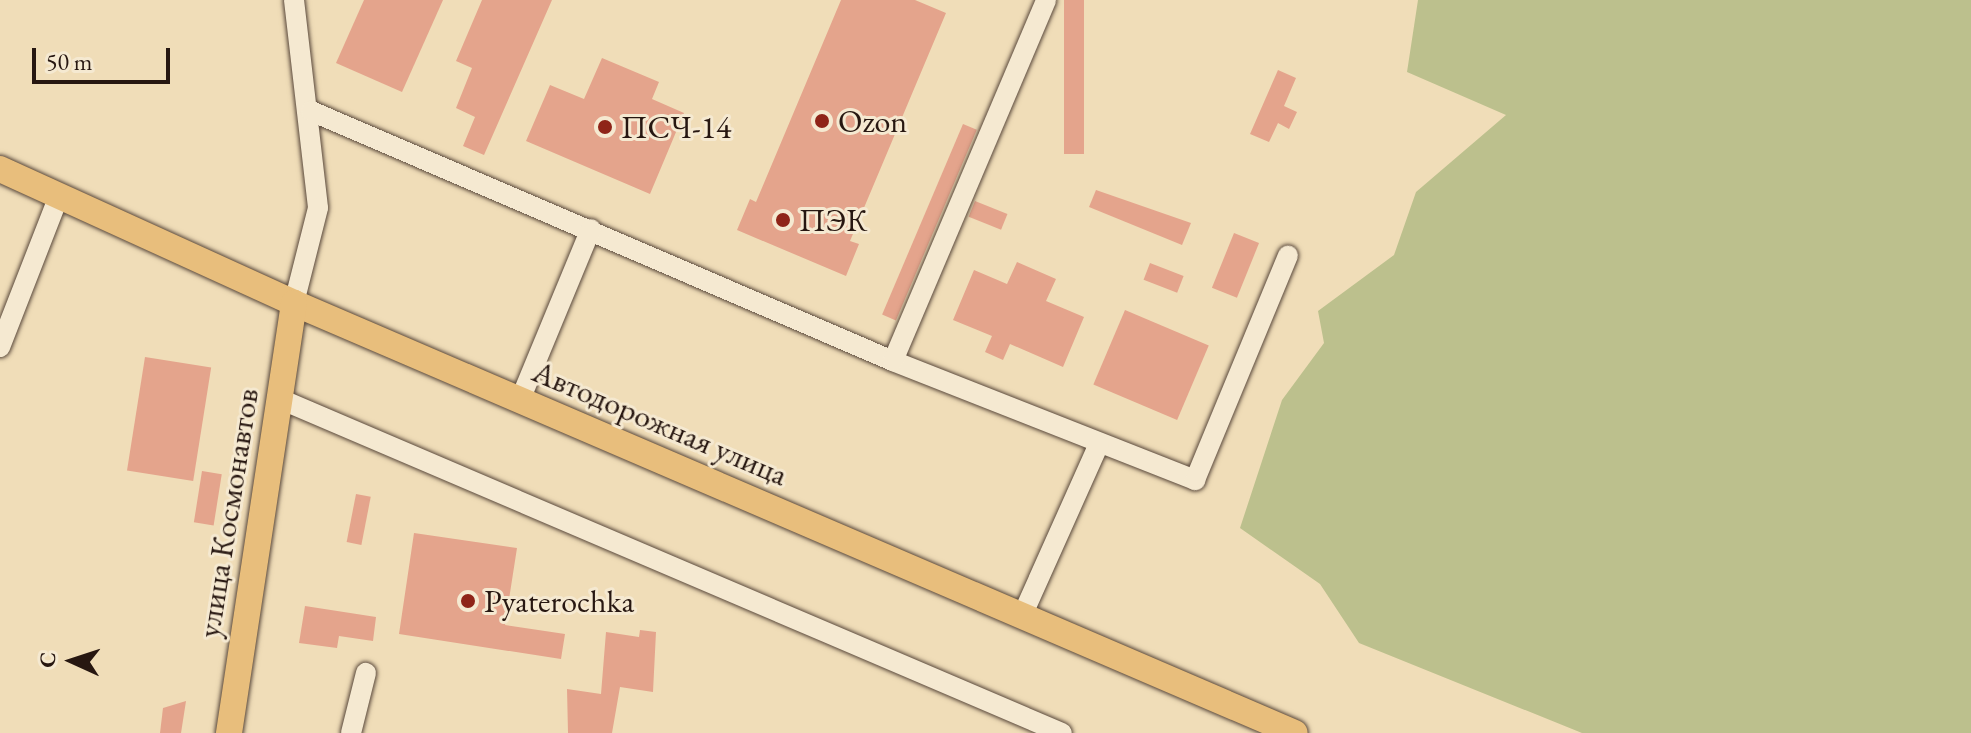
<!DOCTYPE html>
<meta charset="utf-8">
<style>
body{margin:0}
#map{position:relative;width:1971px;height:733px;overflow:hidden;background:#f0ddb8;font-family:"EB Garamond",serif}
div>[style]{position:absolute}
.green>*{inset:0;background:#bcc08d}
.building>*{inset:0;background:#e4a48c;transform-origin:0 0}
.roads{filter:drop-shadow(0 0 2px #59483b) drop-shadow(0 0 2px #59483b)}
.minor>*{height:20px;margin:-10px;padding:0 10px;transform-origin:10px;border-radius:10px;background:#f5e9d1}
.major>*{height:26px;margin:-13px;padding:0 13px;transform-origin:13px;border-radius:13px;background:#e8be7c}
.dots>*{width:22px;height:22px;translate:-50% -50%;box-sizing:border-box;border:4px solid #f5e9d1;border-radius:50%}
span{translate:-50% -50%;white-space:nowrap;text-align:center;line-height:1.15;-webkit-text-stroke:6px #f5e9d1;paint-order:stroke}
.poi-label{font-size:32px;color:#271711}
.left{translate:0 -50%;text-align:left}
.street-label{font-size:32px;color:#271711}
.north{position:absolute;left:32px;top:621px;width:80px;height:80px;-webkit-text-stroke:6px #f5e9d1;paint-order:stroke;rotate:273deg;font-size:22px;font-weight:700;line-height:32px;text-align:center;color:#271711}
.north::after{content:'';display:block;margin:auto;width:28px;height:36px;background:#271711;clip-path:polygon(50% 0,100% 100%,50% 72%,0 100%)}
.scale{position:absolute;left:32px;top:48px;width:138px;height:36px;box-sizing:border-box;border:4px solid #271711;border-top:0;padding-left:10px;font-size:24px;line-height:28px;white-space:nowrap;color:#271711;-webkit-text-stroke:6px #f5e9d1;paint-order:stroke}
</style>
<div id="map">
<div class="green">
<i style="clip-path:polygon(1418px 0,1971px 0,1971px 733px,1582px 733px,1359px 643px,1320px 584px,1240px 528px,1282px 400px,1324px 343px,1318px 311px,1394px 255px,1416px 192px,1506px 115px,1407px 72px)"></i>
</div>
<div class="building">
<i style="clip-path:polygon(364px 0,443px 0,402px 92px,336px 63px)"></i>
<i style="clip-path:polygon(482px 0,552px 0,484px 155px,463px 146px,475px 117px,456px 108px,472px 68px,456px 61px)"></i>
<i style="clip-path:polygon(841px 0,915px 0,946px 13px,850px 241px,859px 244px,846px 276px,737px 230px,750px 199px,756px 202px)"></i>
<i style="left:1064px;top:0;width:20px;height:154px"></i>
<i style="clip-path:polygon(602px 58px,659px 82px,652px 99px,684px 113px,650px 194px,526px 141px,550px 85px,584px 99px)"></i>
<i style="clip-path:polygon(1278px 70px,1296px 78px,1284px 106px,1297px 112px,1289px 129px,1278px 123px,1269px 142px,1250px 134px)"></i>
<i style="left:963px;top:124px;width:15px;height:207px;rotate:23deg"></i>
<i style="clip-path:polygon(1096px 190px,1191px 223px,1182px 245px,1089px 207px)"></i>
<i style="left:975px;top:201px;width:35px;height:17px;rotate:22deg"></i>
<i style="left:1234px;top:233px;width:27px;height:59px;rotate:22deg"></i>
<i style="clip-path:polygon(1017px 262px,1056px 279px,1046px 301px,1084px 317px,1063px 367px,1010px 344px,1003px 360px,985px 352px,992px 336px,953px 320px,974px 270px,1007px 284px)"></i>
<i style="left:1150px;top:263px;width:36px;height:18px;rotate:21deg"></i>
<i style="left:1125px;top:310px;width:91px;height:81px;rotate:23deg"></i>
<i style="left:145px;top:357px;width:67px;height:115px;rotate:9deg"></i>
<i style="left:202px;top:471px;width:20px;height:52px;rotate:9deg"></i>
<i style="left:356px;top:494px;width:15px;height:49px;rotate:11deg"></i>
<i style="clip-path:polygon(414px 533px,517px 548px,505px 625px,565px 634px,561px 659px,399px 634px)"></i>
<i style="clip-path:polygon(305px 606px,376px 617px,373px 641px,339px 636px,337px 648px,299px 643px)"></i>
<i style="clip-path:polygon(640px 630px,656px 632px,653px 692px,620px 687px,612px 733px,568px 733px,567px 689px,601px 694px,606px 632px,639px 637px)"></i>
<i style="clip-path:polygon(186px 701px,181px 733px,160px 733px,163px 708px)"></i>
</div>
<div class="roads">
<div class="minor">
<i style="left:294px;top:0;width:209px;rotate:83.4deg"></i>
<i style="left:318px;top:208px;width:98px;rotate:104.2deg"></i>
<i style="left:311px;top:111px;width:633px;rotate:23.25deg"></i>
<i style="left:893px;top:361px;width:325px;rotate:21.5deg"></i>
<i style="left:1195px;top:480px;width:243px;rotate:-67.5deg"></i>
<i style="left:0;top:347px;width:162px;rotate:-68.7deg"></i>
<i style="left:893px;top:361px;width:392px;rotate:-67deg"></i>
<i style="left:280px;top:399px;width:850px;rotate:23.13deg"></i>
<i style="left:520px;top:400px;width:185px;rotate:-67.5deg"></i>
<i style="left:1022px;top:616px;width:188px;rotate:-65.9deg"></i>
<i style="left:351px;top:733px;width:62px;rotate:-76deg"></i>
</div>
<div class="major">
<i style="left:0;top:169px;width:323px;rotate:24.5deg"></i>
<i style="left:294px;top:303px;width:1089px;rotate:23.25deg"></i>
<i style="left:229px;top:733px;width:435px;rotate:-81.4deg"></i>
</div>
</div>
<div class="dots">
<i style="left:822px;top:121px;background:#8f2418"></i>
<i style="left:605px;top:127px;background:#8f2418"></i>
<i style="left:783px;top:220px;background:#8f2418"></i>
<i style="left:468px;top:601px;background:#8f2418"></i>
</div>
<div class="poi-label">
<span class="left" style="left:838px;top:121px">Ozon</span>
<span class="left" style="left:621px;top:127px">ПСЧ-14</span>
<span class="left" style="left:799px;top:220px">ПЭК</span>
<span class="left" style="left:484px;top:601px">Pyaterochka</span>
</div>
<div class="street-label">
<span style="left:660px;top:423px;rotate:23deg">Автодорожная улица</span>
<span style="left:228px;top:513px;rotate:-81deg">улица Космонавтов</span>
</div>
<div class="north">С</div>
<div class="scale">50 m</div>
</div>
